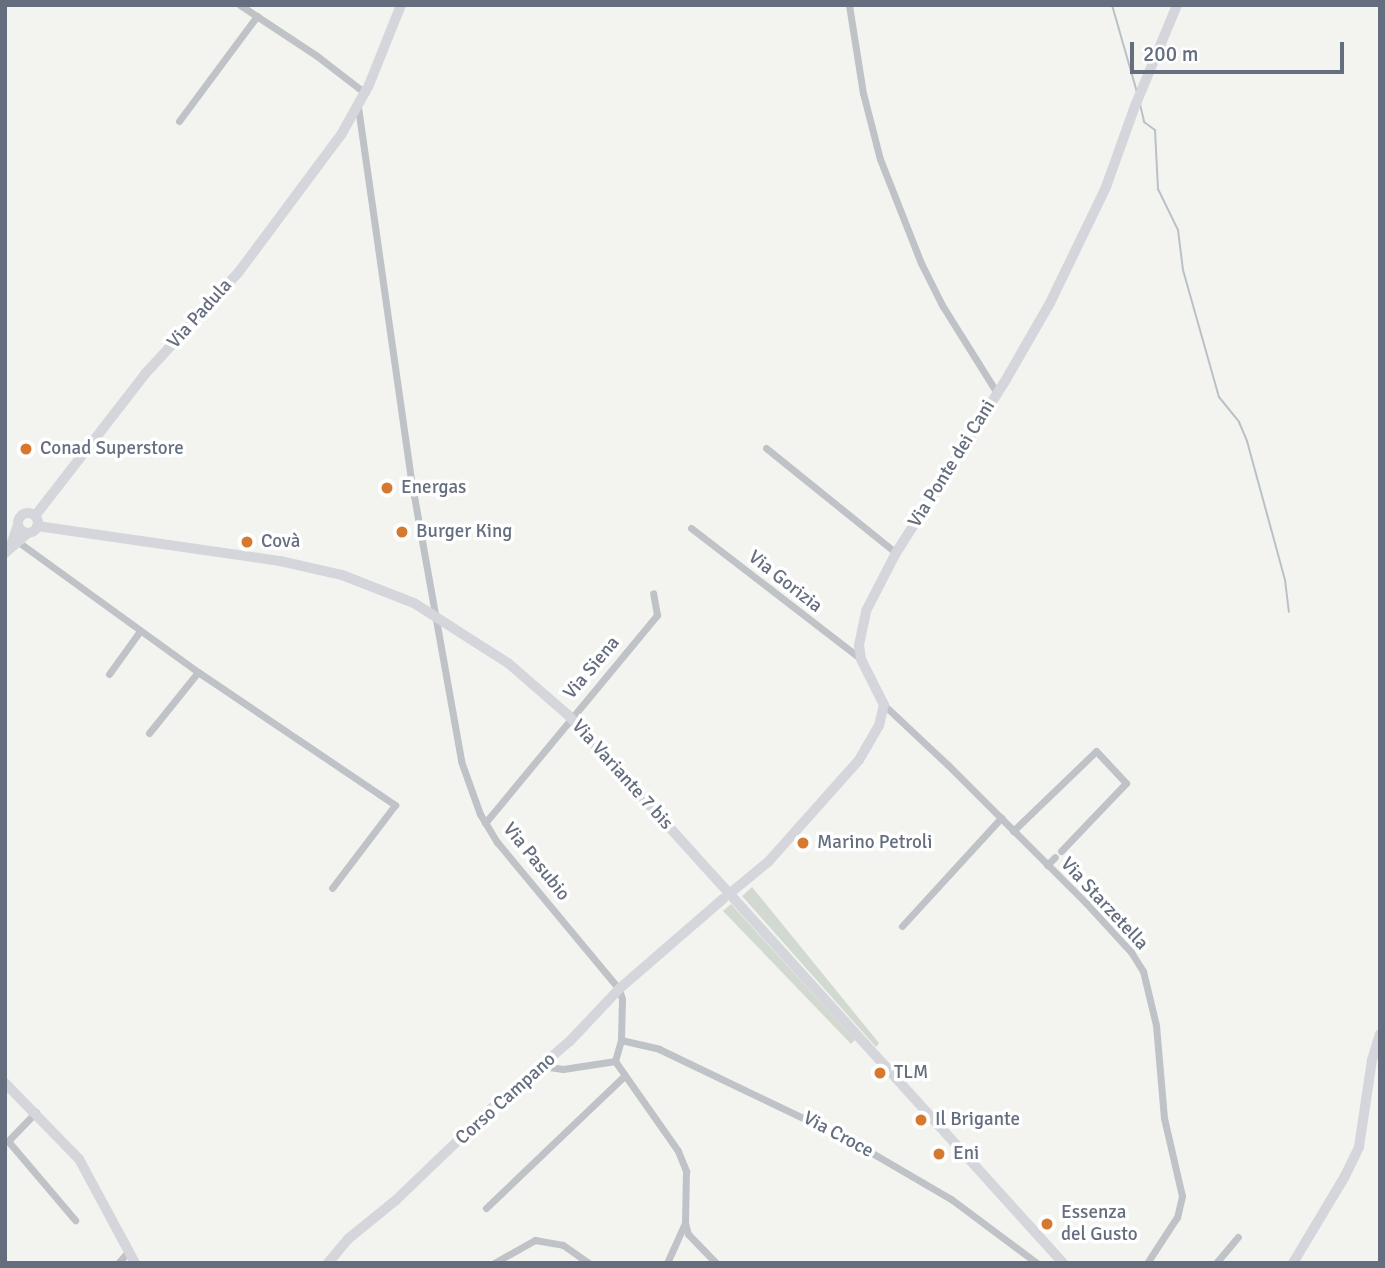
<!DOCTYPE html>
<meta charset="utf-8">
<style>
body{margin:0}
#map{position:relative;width:1385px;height:1268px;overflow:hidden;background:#f3f4f0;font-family:Signika,sans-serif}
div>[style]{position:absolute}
.green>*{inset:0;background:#d2d9d0}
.stream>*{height:2px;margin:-1px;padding:0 1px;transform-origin:1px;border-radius:1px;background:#b9c1c7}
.street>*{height:7px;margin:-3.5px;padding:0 3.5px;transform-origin:3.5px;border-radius:3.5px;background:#bfc2c6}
.secondary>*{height:10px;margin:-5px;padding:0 5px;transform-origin:5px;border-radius:5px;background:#d4d6db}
.primary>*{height:10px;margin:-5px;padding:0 5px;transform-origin:5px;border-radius:5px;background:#d4d6db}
.primary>.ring{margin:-5px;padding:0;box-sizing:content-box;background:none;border:10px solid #d4d6db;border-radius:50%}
.dots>*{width:19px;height:19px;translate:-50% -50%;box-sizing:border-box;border:4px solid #fff;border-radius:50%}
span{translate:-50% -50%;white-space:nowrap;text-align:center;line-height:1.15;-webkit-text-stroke:7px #fff;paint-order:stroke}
.street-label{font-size:19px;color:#656e7f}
.poi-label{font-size:19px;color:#656e7f}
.left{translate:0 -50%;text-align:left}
.frame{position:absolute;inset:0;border:7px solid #656e7f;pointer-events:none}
.scale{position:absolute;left:1130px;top:42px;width:214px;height:32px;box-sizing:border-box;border:4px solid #656e7f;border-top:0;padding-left:9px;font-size:21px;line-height:24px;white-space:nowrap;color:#656e7f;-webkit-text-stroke:5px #fff;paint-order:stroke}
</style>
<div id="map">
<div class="green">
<i style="clip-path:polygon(752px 887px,879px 1043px,876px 1047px,742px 896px)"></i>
<i style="clip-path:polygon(731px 904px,855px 1040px,851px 1044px,723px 911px)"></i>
</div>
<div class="stream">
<i style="left:1112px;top:5px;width:91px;rotate:74deg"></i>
<i style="left:1140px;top:104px;width:18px;rotate:77deg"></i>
<i style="left:1144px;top:122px;width:14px;rotate:36deg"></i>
<i style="left:1155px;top:130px;width:59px;rotate:87.1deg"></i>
<i style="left:1158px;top:189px;width:46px;rotate:64deg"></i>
<i style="left:1178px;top:230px;width:40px;rotate:82.9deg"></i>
<i style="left:1183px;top:270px;width:132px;rotate:74.2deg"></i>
<i style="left:1219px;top:397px;width:32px;rotate:51deg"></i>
<i style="left:1239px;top:422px;width:21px;rotate:67deg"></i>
<i style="left:1247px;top:441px;width:144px;rotate:74.7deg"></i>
<i style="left:1285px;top:580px;width:32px;rotate:83deg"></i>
</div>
<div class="street">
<i style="left:240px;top:5px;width:92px;rotate:33.5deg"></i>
<i style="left:317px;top:56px;width:61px;rotate:37.6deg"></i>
<i style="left:849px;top:5px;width:89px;rotate:81deg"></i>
<i style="left:863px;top:93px;width:68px;rotate:75.6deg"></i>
<i style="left:880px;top:159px;width:112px;rotate:68.5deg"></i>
<i style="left:921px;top:263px;width:47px;rotate:63.4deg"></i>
<i style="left:942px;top:305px;width:104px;rotate:58deg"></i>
<i style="left:358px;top:107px;width:376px;rotate:81.9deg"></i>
<i style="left:411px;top:479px;width:286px;rotate:79.9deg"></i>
<i style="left:461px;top:761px;width:56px;rotate:70.3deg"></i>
<i style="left:480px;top:814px;width:33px;rotate:59deg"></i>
<i style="left:497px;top:842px;width:191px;rotate:50.3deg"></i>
<i style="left:619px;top:989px;width:10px;rotate:73deg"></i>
<i style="left:622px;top:999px;width:41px;rotate:91.4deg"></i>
<i style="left:621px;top:1040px;width:22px;rotate:106deg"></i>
<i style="left:615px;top:1061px;width:110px;rotate:55deg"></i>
<i style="left:678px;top:1151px;width:22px;rotate:68deg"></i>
<i style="left:686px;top:1171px;width:52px;rotate:91.1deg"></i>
<i style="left:685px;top:1223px;width:11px;rotate:75deg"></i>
<i style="left:688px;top:1234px;width:40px;rotate:46deg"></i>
<i style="left:179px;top:121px;width:131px;rotate:-53.4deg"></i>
<i style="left:766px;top:448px;width:167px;rotate:38.9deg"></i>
<i style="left:691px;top:528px;width:215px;rotate:37.6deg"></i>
<i style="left:17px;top:541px;width:223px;rotate:35.9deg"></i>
<i style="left:198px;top:672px;width:238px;rotate:34deg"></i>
<i style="left:395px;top:805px;width:104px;rotate:127.2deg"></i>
<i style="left:109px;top:674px;width:53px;rotate:-54.2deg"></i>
<i style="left:884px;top:705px;width:88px;rotate:43.2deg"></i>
<i style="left:948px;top:765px;width:195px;rotate:45deg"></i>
<i style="left:1086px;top:903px;width:67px;rotate:47.4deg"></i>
<i style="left:1131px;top:952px;width:22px;rotate:58deg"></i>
<i style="left:1143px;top:971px;width:56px;rotate:76.5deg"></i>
<i style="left:1156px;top:1025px;width:93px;rotate:85.1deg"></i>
<i style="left:1164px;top:1118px;width:80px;rotate:77deg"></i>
<i style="left:1182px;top:1196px;width:22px;rotate:103deg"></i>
<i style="left:1177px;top:1217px;width:55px;rotate:123.1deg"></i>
<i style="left:149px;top:733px;width:78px;rotate:-51.2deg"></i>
<i style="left:485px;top:823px;width:270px;rotate:-50.4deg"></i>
<i style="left:657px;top:615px;width:22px;rotate:-100deg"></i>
<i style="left:1013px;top:831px;width:115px;rotate:-43.9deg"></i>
<i style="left:1096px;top:751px;width:44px;rotate:46.8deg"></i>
<i style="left:1126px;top:783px;width:94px;rotate:133.7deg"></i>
<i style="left:1047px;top:865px;width:11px;rotate:-45deg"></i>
<i style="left:902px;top:926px;width:147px;rotate:-47.5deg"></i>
<i style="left:621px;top:1040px;width:39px;rotate:13deg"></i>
<i style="left:659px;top:1049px;width:217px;rotate:25.6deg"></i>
<i style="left:855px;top:1143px;width:111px;rotate:30.3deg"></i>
<i style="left:951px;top:1199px;width:107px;rotate:36.7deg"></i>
<i style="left:542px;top:1066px;width:21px;rotate:8deg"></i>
<i style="left:563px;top:1069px;width:53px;rotate:-8.7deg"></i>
<i style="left:36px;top:1112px;width:40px;rotate:134deg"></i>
<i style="left:8px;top:1141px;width:104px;rotate:49.7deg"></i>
<i style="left:486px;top:1208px;width:192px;rotate:-43.7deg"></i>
<i style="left:118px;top:1263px;width:13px;rotate:-48deg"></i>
<i style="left:494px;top:1263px;width:47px;rotate:-29.3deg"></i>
<i style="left:535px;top:1240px;width:28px;rotate:10deg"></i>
<i style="left:563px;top:1245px;width:32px;rotate:35deg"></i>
<i style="left:667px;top:1263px;width:44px;rotate:-65.8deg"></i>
<i style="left:1216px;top:1263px;width:34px;rotate:-50deg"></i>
</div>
<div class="secondary">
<i style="left:35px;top:516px;width:180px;rotate:-52.2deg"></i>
<i style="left:145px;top:374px;width:137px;rotate:-47.4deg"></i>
<i style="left:238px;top:273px;width:172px;rotate:-53.3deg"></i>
<i style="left:341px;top:135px;width:57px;rotate:-60.8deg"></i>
<i style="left:369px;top:85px;width:86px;rotate:-68.2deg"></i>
<i style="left:11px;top:545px;width:21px;rotate:-71deg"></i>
<i style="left:5px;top:553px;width:30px;rotate:-41deg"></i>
<i style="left:734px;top:890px;width:45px;rotate:-39.6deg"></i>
<i style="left:769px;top:861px;width:135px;rotate:-48.3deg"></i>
<i style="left:859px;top:760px;width:39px;rotate:-60deg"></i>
<i style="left:879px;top:726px;width:22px;rotate:-77deg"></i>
<i style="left:884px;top:705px;width:51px;rotate:-116.6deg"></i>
<i style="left:861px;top:659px;width:14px;rotate:-98deg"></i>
<i style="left:859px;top:645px;width:35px;rotate:-78deg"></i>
<i style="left:866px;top:611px;width:65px;rotate:-62.7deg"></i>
<i style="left:896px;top:553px;width:201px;rotate:-57.6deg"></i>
<i style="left:1004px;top:383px;width:92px;rotate:-60.1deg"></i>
<i style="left:1050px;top:303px;width:129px;rotate:-64.2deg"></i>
<i style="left:1106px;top:187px;width:86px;rotate:-70.3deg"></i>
<i style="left:1135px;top:106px;width:109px;rotate:-67.4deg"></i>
<i style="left:5px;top:1083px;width:106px;rotate:45.8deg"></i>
<i style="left:79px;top:1159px;width:118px;rotate:61.7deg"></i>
<i style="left:328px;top:1263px;width:31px;rotate:-50deg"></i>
<i style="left:348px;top:1239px;width:62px;rotate:-39.1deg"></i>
<i style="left:396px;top:1200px;width:133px;rotate:-43.8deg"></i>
<i style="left:492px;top:1108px;width:103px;rotate:-40.7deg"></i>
<i style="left:570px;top:1041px;width:71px;rotate:-46.7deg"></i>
<i style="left:619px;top:989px;width:138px;rotate:-40.9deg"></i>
<i style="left:1293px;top:1263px;width:101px;rotate:-59.1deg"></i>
<i style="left:1345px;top:1176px;width:32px;rotate:-64deg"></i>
<i style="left:1359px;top:1147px;width:88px;rotate:-81.5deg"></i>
<i style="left:1372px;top:1060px;width:27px;rotate:-73deg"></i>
</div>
<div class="primary">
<i class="ring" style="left:18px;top:513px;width:10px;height:10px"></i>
<i style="left:37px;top:526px;width:246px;rotate:8.2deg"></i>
<i style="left:280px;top:561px;width:64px;rotate:12.7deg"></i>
<i style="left:342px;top:575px;width:77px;rotate:21.3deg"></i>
<i style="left:414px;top:603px;width:112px;rotate:32.6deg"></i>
<i style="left:508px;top:663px;width:79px;rotate:40.9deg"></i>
<i style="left:568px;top:715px;width:738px;rotate:47.91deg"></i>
</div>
<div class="dots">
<i style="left:26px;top:449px;background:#d6792e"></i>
<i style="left:387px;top:488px;background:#d6792e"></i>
<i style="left:402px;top:532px;background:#d6792e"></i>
<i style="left:247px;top:542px;background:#d6792e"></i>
<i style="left:803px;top:843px;background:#d6792e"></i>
<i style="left:880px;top:1073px;background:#d6792e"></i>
<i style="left:921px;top:1120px;background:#d6792e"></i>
<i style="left:939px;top:1154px;background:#d6792e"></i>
<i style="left:1047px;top:1224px;background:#d6792e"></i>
</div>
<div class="street-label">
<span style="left:200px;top:314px;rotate:-48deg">Via Padula</span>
<span style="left:952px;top:464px;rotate:-58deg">Via Ponte dei Cani</span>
<span style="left:785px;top:582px;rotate:38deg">Via Gorizia</span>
<span style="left:592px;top:668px;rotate:-50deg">Via Siena</span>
<span style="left:622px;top:775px;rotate:48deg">Via Variante 7 bis</span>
<span style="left:536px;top:862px;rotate:51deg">Via Pasubio</span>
<span style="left:1104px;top:904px;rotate:47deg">Via Starzetella</span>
<span style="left:506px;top:1099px;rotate:-42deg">Corso Campano</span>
<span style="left:838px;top:1135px;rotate:28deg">Via Croce</span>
</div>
<div class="poi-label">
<span class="left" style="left:40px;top:449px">Conad Superstore</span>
<span class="left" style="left:401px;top:488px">Energas</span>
<span class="left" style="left:416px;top:532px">Burger King</span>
<span class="left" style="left:261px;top:542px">Covà</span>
<span class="left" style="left:817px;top:843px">Marino Petroli</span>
<span class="left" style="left:894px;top:1073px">TLM</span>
<span class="left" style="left:935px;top:1120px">Il Brigante</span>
<span class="left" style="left:953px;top:1154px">Eni</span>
<span class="left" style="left:1061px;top:1224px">Essenza<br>del Gusto</span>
</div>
<div class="frame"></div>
<div class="scale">200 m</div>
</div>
